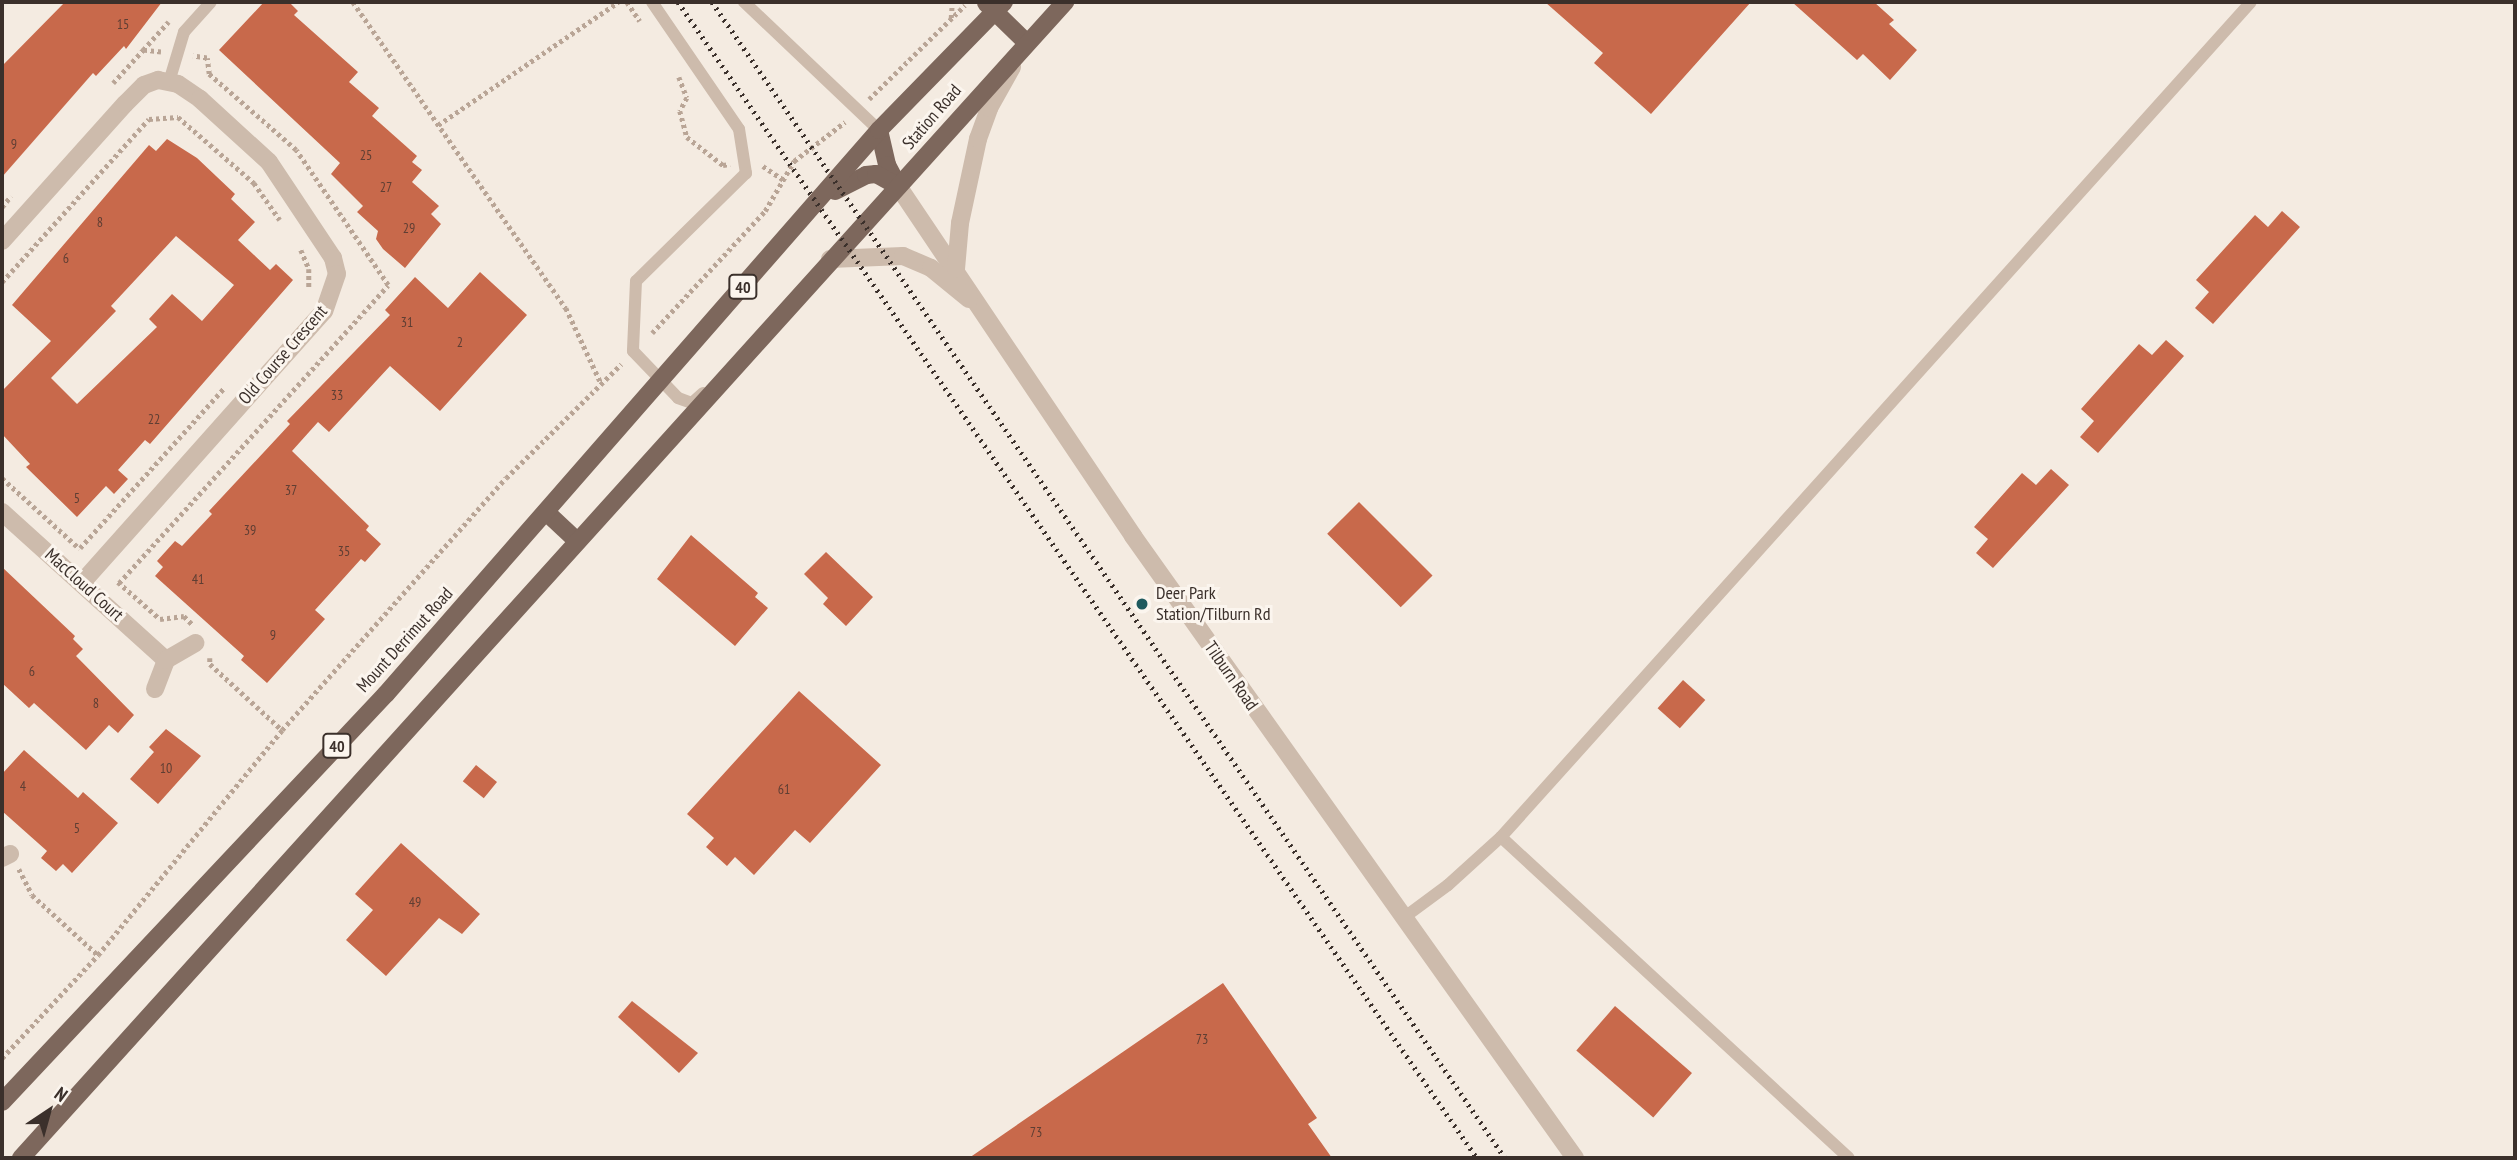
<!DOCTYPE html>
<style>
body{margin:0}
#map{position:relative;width:2517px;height:1160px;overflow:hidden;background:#f4ebe1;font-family:"PT Sans Narrow",sans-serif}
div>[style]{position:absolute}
.building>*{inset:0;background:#c8694b;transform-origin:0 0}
.path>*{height:4.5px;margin-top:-2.25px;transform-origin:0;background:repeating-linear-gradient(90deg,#b9a596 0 3.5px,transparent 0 7px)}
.service>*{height:12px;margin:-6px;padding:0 6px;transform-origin:6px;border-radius:6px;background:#cdbbac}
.minor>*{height:18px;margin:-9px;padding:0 9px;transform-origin:9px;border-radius:9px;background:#cdbbac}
.tertiary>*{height:18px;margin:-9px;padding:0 9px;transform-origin:9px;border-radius:9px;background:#cdbbac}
.primary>*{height:18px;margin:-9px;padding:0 9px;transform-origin:9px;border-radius:9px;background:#7d675c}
.rail>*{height:5px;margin-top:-2.5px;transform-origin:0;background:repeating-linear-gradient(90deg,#3b302b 0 2px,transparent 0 7px)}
.dots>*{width:19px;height:19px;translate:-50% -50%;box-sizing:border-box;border:4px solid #fbf5ee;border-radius:50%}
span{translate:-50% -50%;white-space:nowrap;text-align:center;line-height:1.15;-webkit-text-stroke:6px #fbf5ee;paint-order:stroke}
.number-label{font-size:14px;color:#5e3e33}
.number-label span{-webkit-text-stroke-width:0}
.shield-label span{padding:2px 5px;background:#fbf5ee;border:2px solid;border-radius:5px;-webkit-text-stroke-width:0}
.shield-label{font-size:16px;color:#3b302b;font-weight:700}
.street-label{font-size:18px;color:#3b302b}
.poi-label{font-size:18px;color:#3b302b}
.left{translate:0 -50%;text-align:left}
.frame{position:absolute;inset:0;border:4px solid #3b302b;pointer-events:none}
.north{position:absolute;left:14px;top:1076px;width:70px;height:70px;-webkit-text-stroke:5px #fbf5ee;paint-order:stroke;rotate:36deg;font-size:19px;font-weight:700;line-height:28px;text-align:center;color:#3b302b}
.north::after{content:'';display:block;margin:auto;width:24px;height:32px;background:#3b302b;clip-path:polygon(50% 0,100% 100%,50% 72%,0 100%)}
</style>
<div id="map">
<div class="building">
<i style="clip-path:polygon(65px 2px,162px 2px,126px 49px,124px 46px,96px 76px,93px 73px,2px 177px,2px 66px)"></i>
<i style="clip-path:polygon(264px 2px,289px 2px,298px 11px,294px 15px,358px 72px,349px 82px,379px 108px,372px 116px,417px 156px,412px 162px,422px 170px,412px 182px,439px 206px,431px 214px,441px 224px,405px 268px,383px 249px,376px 239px,378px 231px,357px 212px,363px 206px,331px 174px,340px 163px,219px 50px)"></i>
<i style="clip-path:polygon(1545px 2px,1751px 2px,1651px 114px,1594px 63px,1603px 53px)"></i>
<i style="clip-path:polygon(1792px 2px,1874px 2px,1894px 20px,1889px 24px,1917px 50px,1890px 80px,1863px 54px,1857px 60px)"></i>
<i style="clip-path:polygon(evenodd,167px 139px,197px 158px,235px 194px,231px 199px,255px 222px,238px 240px,270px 270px,276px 264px,293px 280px,150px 444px,145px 440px,118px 470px,128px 479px,114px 494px,106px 486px,77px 517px,26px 467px,30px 464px,2px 434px,2px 391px,51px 341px,12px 305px,149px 145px,156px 151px,167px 139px,176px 236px,234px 285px,202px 321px,172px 294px,149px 319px,157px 327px,77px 404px,51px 378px,116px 311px,111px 306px,176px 236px)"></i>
<i style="clip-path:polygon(2282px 211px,2300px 227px,2213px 324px,2195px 308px,2209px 292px,2196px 280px,2255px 215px,2268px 227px)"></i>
<i style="clip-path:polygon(480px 272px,527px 315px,440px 411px,390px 366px,329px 432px,318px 422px,292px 451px,369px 526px,366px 530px,381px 544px,365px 562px,361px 559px,315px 610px,325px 619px,267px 683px,241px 660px,244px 656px,155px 576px,163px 567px,157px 561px,175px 541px,182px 546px,212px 514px,209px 511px,290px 424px,287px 421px,390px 315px,385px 310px,415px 277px,448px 308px)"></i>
<i style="clip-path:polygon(2166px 340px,2184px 356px,2098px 453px,2080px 437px,2094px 421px,2081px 409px,2139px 344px,2152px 355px)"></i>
<i style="clip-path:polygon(2051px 469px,2069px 485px,1993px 568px,1976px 553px,1988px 539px,1974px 527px,2022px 473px,2036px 485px)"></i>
<i style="left:1359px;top:502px;width:104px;height:45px;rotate:45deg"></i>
<i style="clip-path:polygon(691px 535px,758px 593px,755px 597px,768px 608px,735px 646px,657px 579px)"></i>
<i style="clip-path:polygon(826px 552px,873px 597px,846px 626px,823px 604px,828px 598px,804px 574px)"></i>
<i style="clip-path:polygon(2px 567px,75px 636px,73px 639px,83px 649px,76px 656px,134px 715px,118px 733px,109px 725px,86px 750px,34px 703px,29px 708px,2px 683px)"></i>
<i style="left:1683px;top:680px;width:30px;height:38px;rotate:42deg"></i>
<i style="clip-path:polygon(799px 691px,881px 765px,810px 843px,795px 830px,754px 875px,735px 857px,727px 866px,706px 847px,714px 838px,687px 814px)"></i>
<i style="clip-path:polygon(166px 729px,201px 756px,158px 804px,130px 779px,154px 752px,149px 747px)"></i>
<i style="clip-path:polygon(24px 750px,78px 798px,83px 792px,118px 823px,72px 873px,63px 864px,56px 871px,41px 858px,47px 851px,2px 811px,2px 774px)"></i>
<i style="left:476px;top:765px;width:27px;height:21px;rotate:39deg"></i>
<i style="clip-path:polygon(401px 843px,480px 914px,462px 934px,439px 918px,386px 976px,346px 940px,373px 910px,355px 894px)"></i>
<i style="clip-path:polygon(1223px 983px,1317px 1118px,1308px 1124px,1332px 1158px,969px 1158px)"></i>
<i style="clip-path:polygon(632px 1001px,698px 1053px,679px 1073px,618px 1017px)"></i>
<i style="left:1615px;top:1006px;width:102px;height:59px;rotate:41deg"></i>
</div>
<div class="path">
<i style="left:353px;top:2px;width:373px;rotate:55.2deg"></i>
<i style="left:566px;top:308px;width:83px;rotate:65deg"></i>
<i style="left:627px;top:2px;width:23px;rotate:56deg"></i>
<i style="left:951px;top:18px;width:16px;rotate:-86deg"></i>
<i style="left:161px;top:52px;width:18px;rotate:-174deg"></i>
<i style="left:143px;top:50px;width:38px;rotate:-48deg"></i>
<i style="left:679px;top:77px;width:22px;rotate:69deg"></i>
<i style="left:687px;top:98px;width:15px;rotate:118deg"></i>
<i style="left:680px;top:111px;width:27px;rotate:75deg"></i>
<i style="left:687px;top:137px;width:46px;rotate:37.9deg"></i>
<i style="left:723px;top:165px;width:7px;rotate:-8deg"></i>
<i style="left:113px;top:83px;width:45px;rotate:-47.7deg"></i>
<i style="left:869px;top:99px;width:134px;rotate:-44.4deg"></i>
<i style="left:438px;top:125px;width:218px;rotate:-34.3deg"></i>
<i style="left:763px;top:166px;width:25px;rotate:34deg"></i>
<i style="left:2px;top:207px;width:14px;rotate:-51deg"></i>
<i style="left:301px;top:250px;width:21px;rotate:67deg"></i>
<i style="left:309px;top:269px;width:19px;rotate:90deg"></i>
<i style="left:2px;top:282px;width:219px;rotate:-48deg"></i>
<i style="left:149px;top:119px;width:29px;rotate:-4deg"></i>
<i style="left:178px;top:117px;width:101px;rotate:41deg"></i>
<i style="left:254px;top:183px;width:45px;rotate:54.9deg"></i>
<i style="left:652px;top:333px;width:166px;rotate:-47.2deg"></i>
<i style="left:765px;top:211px;width:58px;rotate:-59.9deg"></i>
<i style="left:794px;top:161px;width:64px;rotate:-37.4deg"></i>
<i style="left:2px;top:478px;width:105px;rotate:42.3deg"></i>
<i style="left:80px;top:548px;width:215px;rotate:-48deg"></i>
<i style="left:118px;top:582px;width:56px;rotate:41.4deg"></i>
<i style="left:160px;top:619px;width:24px;rotate:-7deg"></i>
<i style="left:184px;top:616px;width:13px;rotate:45deg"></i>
<i style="left:119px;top:583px;width:401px;rotate:-47.9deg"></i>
<i style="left:388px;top:285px;width:163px;rotate:-124.3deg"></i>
<i style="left:296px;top:150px;width:116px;rotate:-138.9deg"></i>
<i style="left:209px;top:74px;width:16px;rotate:-97deg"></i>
<i style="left:207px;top:58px;width:14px;rotate:-172deg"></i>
<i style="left:210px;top:658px;width:6px;rotate:90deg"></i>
<i style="left:210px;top:664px;width:98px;rotate:42.5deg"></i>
<i style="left:19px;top:869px;width:29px;rotate:63deg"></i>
<i style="left:32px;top:895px;width:89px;rotate:42.3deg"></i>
<i style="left:2px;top:1058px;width:141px;rotate:-47deg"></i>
<i style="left:98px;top:955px;width:291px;rotate:-50.7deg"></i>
<i style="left:282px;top:730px;width:337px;rotate:-48.4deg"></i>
<i style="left:506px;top:478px;width:162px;rotate:-44.7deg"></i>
</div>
<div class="service">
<i style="left:652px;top:2px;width:154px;rotate:55.6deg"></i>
<i style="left:739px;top:129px;width:45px;rotate:81deg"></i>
<i style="left:746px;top:173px;width:154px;rotate:135.5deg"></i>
<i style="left:636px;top:281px;width:70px;rotate:92.5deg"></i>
<i style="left:633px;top:351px;width:65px;rotate:46.2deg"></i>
<i style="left:678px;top:398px;width:15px;rotate:20deg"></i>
<i style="left:692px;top:403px;width:15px;rotate:-42deg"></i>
<i style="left:744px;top:2px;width:186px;rotate:43.5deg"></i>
<i style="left:169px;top:82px;width:52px;rotate:-73.3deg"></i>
<i style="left:184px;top:32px;width:40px;rotate:-48deg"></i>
<i style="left:1501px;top:837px;width:473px;rotate:42.7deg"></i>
<i style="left:1402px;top:919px;width:57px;rotate:-36.5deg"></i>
<i style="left:1448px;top:885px;width:72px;rotate:-42.2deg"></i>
<i style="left:1501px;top:837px;width:1122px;rotate:-48.07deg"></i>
</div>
<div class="minor">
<i style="left:2px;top:241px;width:184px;rotate:-48.1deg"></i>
<i style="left:125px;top:104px;width:27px;rotate:-45deg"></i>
<i style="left:144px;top:85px;width:15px;rotate:-20deg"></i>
<i style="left:158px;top:80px;width:20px;rotate:11deg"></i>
<i style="left:178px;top:84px;width:27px;rotate:34deg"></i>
<i style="left:200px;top:99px;width:93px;rotate:42.4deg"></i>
<i style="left:269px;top:162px;width:115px;rotate:56.3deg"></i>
<i style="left:333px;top:258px;width:16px;rotate:76deg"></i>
<i style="left:337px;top:274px;width:39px;rotate:109deg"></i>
<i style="left:324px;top:311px;width:364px;rotate:131.7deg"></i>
<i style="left:2px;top:512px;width:221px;rotate:42.1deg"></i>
<i style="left:155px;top:689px;width:31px;rotate:-69deg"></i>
<i style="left:166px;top:660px;width:34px;rotate:-30deg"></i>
<i style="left:2px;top:858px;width:9px;rotate:-27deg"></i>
</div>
<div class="tertiary">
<i style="left:898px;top:186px;width:422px;rotate:56.1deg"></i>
<i style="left:1133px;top:536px;width:763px;rotate:54.6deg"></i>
<i style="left:830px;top:259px;width:73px;rotate:-2.4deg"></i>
<i style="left:903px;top:256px;width:30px;rotate:23deg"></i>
<i style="left:931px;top:268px;width:49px;rotate:39.2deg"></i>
<i style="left:956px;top:269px;width:46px;rotate:-85deg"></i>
<i style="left:960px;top:223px;width:86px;rotate:-77.9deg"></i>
<i style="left:978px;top:139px;width:33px;rotate:-70deg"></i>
<i style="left:989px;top:108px;width:47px;rotate:-60.7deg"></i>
</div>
<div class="primary">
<i style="left:986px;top:3px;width:56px;rotate:44.3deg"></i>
<i style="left:879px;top:130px;width:36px;rotate:77deg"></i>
<i style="left:887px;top:165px;width:24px;rotate:62deg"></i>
<i style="left:835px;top:191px;width:35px;rotate:-27deg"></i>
<i style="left:866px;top:175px;width:10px;rotate:-6deg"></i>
<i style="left:876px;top:174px;width:25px;rotate:29deg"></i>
<i style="left:546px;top:512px;width:41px;rotate:43deg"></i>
<i style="left:2px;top:1102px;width:560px;rotate:-46.74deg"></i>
<i style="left:386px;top:694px;width:749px;rotate:-48.84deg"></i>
<i style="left:879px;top:130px;width:179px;rotate:-45.7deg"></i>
<i style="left:21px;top:1158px;width:1558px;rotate:-47.91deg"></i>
</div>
<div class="rail">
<i style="left:678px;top:2px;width:1405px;rotate:55.35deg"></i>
<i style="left:712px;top:2px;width:1402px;rotate:55.55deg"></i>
</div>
<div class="dots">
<i style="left:1142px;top:604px;background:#1f5a5e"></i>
</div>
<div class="number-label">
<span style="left:123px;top:24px">15</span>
<span style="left:14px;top:144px">9</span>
<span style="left:366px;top:155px">25</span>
<span style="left:386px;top:187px">27</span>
<span style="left:100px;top:222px">8</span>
<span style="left:409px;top:228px">29</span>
<span style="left:66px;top:258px">6</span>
<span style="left:407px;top:322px">31</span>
<span style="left:460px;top:342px">2</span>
<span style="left:337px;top:395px">33</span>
<span style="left:154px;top:419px">22</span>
<span style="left:291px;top:490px">37</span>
<span style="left:77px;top:498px">5</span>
<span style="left:250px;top:530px">39</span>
<span style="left:344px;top:551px">35</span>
<span style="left:198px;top:579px">41</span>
<span style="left:273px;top:635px">9</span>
<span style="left:32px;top:671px">6</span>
<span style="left:96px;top:703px">8</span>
<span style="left:166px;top:768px">10</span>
<span style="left:23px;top:786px">4</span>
<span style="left:784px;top:789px">61</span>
<span style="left:77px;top:828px">5</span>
<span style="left:415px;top:902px">49</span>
<span style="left:1202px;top:1039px">73</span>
<span style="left:1036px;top:1132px">73</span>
</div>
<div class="shield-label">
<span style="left:743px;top:287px">40</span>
<span style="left:337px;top:746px">40</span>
</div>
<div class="street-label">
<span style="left:932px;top:117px;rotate:-49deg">Station Road</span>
<span style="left:283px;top:355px;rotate:-49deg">Old Course Crescent</span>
<span style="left:84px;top:585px;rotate:42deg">MacCloud Court</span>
<span style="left:405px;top:640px;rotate:-48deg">Mount Derrimut Road</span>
<span style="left:1231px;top:676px;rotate:55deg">Tilburn Road</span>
</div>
<div class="poi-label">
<span class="left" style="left:1156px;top:604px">Deer Park<br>Station/Tilburn Rd</span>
</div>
<div class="frame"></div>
<div class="north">N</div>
</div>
